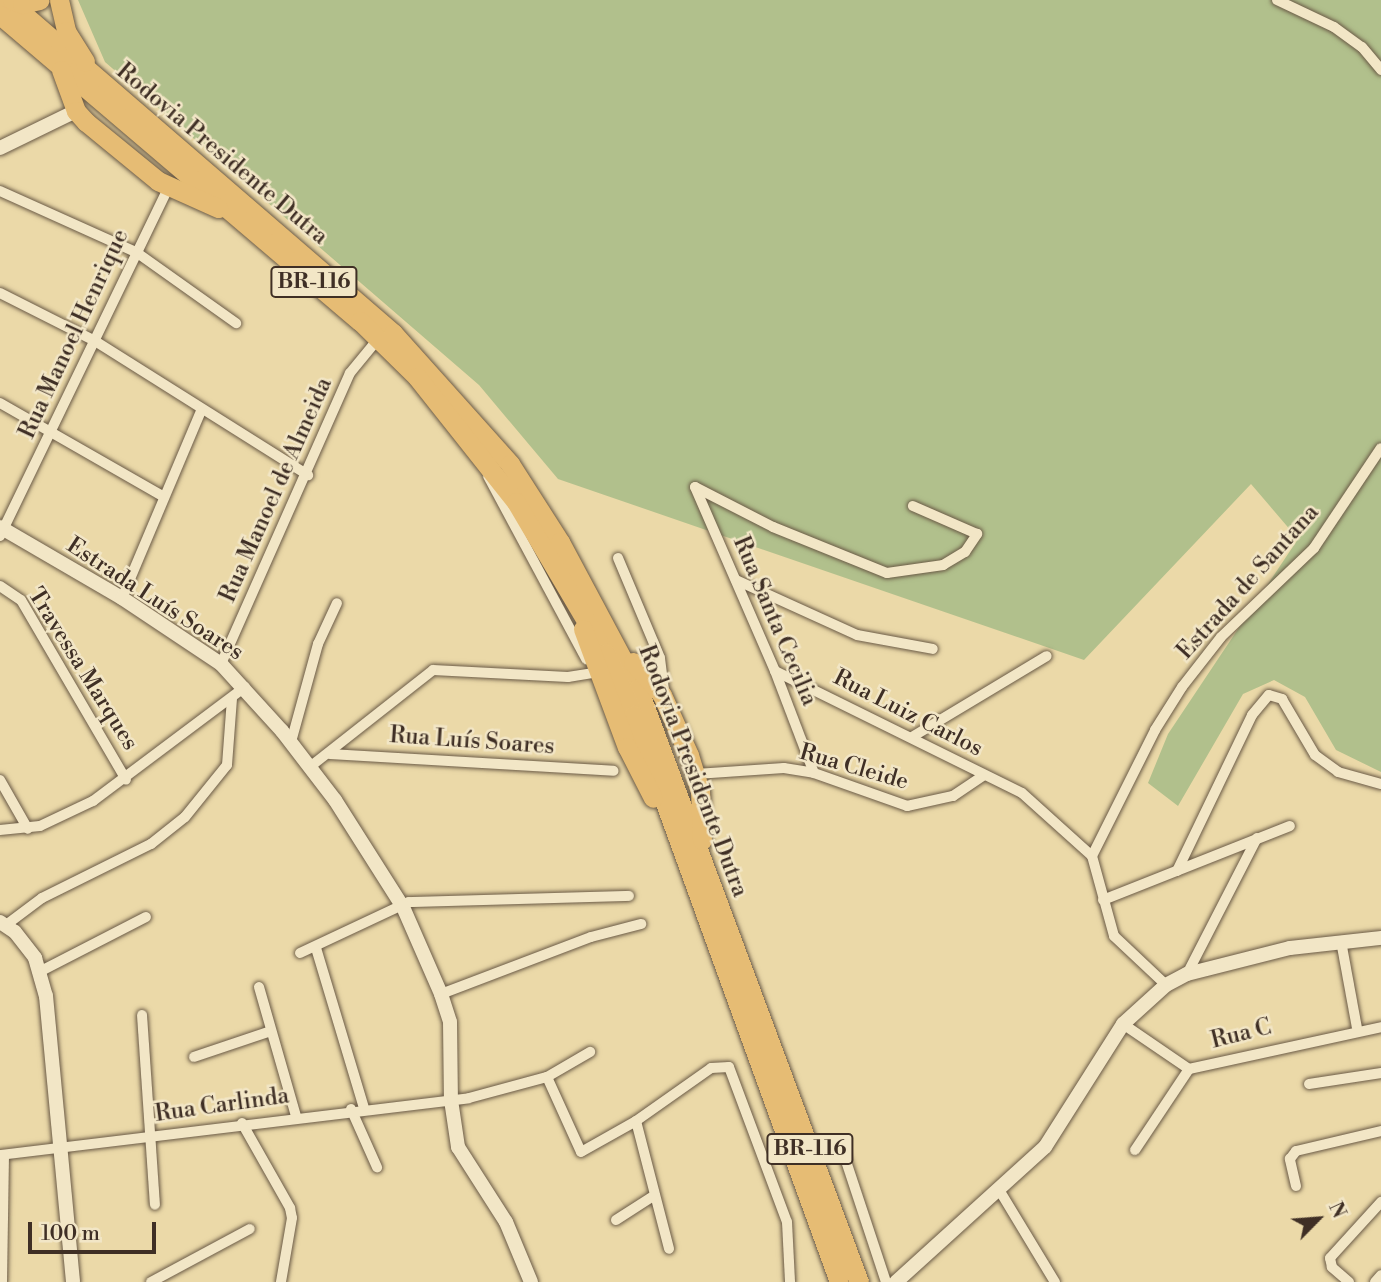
<!DOCTYPE html>
<meta charset="utf-8">
<style>
body{margin:0}
#map{position:relative;width:1381px;height:1282px;overflow:hidden;background:#ebd9a8;font-family:"Libre Bodoni",serif}
div>[style]{position:absolute}
.green>*{inset:0;background:#b1c08c}
.roads{filter:drop-shadow(0 0 2px #6a5a46) drop-shadow(0 0 2px #6a5a46)}
.street>*{height:10px;margin:-5px;padding:0 5px;transform-origin:5px;border-radius:5px;background:#f2e6c6}
.secondary>*{height:14px;margin:-7px;padding:0 7px;transform-origin:7px;border-radius:7px;background:#f2e6c6}
.highway>*{height:19px;margin:-9.5px;padding:0 9.5px;transform-origin:9.5px;border-radius:9.5px;background:#e6bc74}
span{translate:-50% -50%;white-space:nowrap;text-align:center;line-height:1.15;-webkit-text-stroke:5px #f2e6c6;paint-order:stroke}
.shield-label span{padding:2px 5px;background:#f2e6c6;border:2px solid;border-radius:5px;-webkit-text-stroke-width:0}
.shield-label{font-size:21px;color:#3f2f25;font-weight:700}
.street-label{font-size:23px;color:#3f2f25}
.north{position:absolute;left:1283px;top:1184px;width:70px;height:70px;-webkit-text-stroke:5px #f2e6c6;paint-order:stroke;rotate:65deg;font-size:19px;font-weight:700;line-height:28px;text-align:center;color:#3f2f25}
.north::after{content:'';display:block;margin:auto;width:24px;height:32px;background:#3f2f25;clip-path:polygon(50% 0,100% 100%,50% 72%,0 100%)}
.scale{position:absolute;left:28px;top:1222px;width:128px;height:32px;box-sizing:border-box;border:4px solid #3f2f25;border-top:0;padding-left:9px;font-size:21px;line-height:24px;white-space:nowrap;color:#3f2f25;-webkit-text-stroke:5px #f2e6c6;paint-order:stroke}
</style>
<div id="map">
<div class="green">
<i style="clip-path:polygon(78px 0,1381px 0,1381px 772px,1336px 750px,1305px 697px,1274px 680px,1243px 694px,1178px 806px,1148px 783px,1168px 734px,1298px 539px,1251px 484px,1084px 660px,558px 479px,479px 385px,105px 62px)"></i>
</div>
<div class="roads">
<div class="street">
<i style="left:1277px;top:0;width:63px;rotate:25.3deg"></i>
<i style="left:1334px;top:27px;width:34px;rotate:36deg"></i>
<i style="left:1362px;top:47px;width:30px;rotate:50deg"></i>
<i style="left:0;top:191px;width:149px;rotate:24.2deg"></i>
<i style="left:136px;top:252px;width:123px;rotate:35.4deg"></i>
<i style="left:0;top:293px;width:106px;rotate:26.8deg"></i>
<i style="left:95px;top:341px;width:252px;rotate:32.2deg"></i>
<i style="left:0;top:403px;width:189px;rotate:29.8deg"></i>
<i style="left:488px;top:476px;width:208px;rotate:61.8deg"></i>
<i style="left:695px;top:487px;width:88px;rotate:27.1deg"></i>
<i style="left:773px;top:527px;width:123px;rotate:22deg"></i>
<i style="left:887px;top:573px;width:57px;rotate:-8.1deg"></i>
<i style="left:943px;top:565px;width:26px;rotate:-31deg"></i>
<i style="left:965px;top:552px;width:22px;rotate:-56deg"></i>
<i style="left:977px;top:534px;width:70px;rotate:-156.4deg"></i>
<i style="left:695px;top:487px;width:201px;rotate:66.5deg"></i>
<i style="left:775px;top:671px;width:109px;rotate:69.1deg"></i>
<i style="left:0;top:536px;width:388px;rotate:-64.2deg"></i>
<i style="left:618px;top:558px;width:108px;rotate:67.2deg"></i>
<i style="left:660px;top:658px;width:38px;rotate:83deg"></i>
<i style="left:736px;top:580px;width:133px;rotate:24.4deg"></i>
<i style="left:857px;top:635px;width:77px;rotate:10.4deg"></i>
<i style="left:0;top:586px;width:25px;rotate:34deg"></i>
<i style="left:21px;top:600px;width:208px;rotate:59.7deg"></i>
<i style="left:122px;top:598px;width:203px;rotate:-67.1deg"></i>
<i style="left:221px;top:664px;width:318px;rotate:-66.1deg"></i>
<i style="left:350px;top:373px;width:44px;rotate:-50.5deg"></i>
<i style="left:775px;top:671px;width:275px;rotate:26.3deg"></i>
<i style="left:1022px;top:793px;width:94px;rotate:42deg"></i>
<i style="left:912px;top:737px;width:157px;rotate:-31deg"></i>
<i style="left:291px;top:742px;width:102px;rotate:-74.6deg"></i>
<i style="left:318px;top:644px;width:45px;rotate:-65.1deg"></i>
<i style="left:330px;top:754px;width:284px;rotate:3.4deg"></i>
<i style="left:311px;top:766px;width:155px;rotate:-38.2deg"></i>
<i style="left:433px;top:670px;width:135px;rotate:3deg"></i>
<i style="left:568px;top:677px;width:26px;rotate:-9deg"></i>
<i style="left:696px;top:774px;width:88px;rotate:-3.9deg"></i>
<i style="left:784px;top:768px;width:30px;rotate:9deg"></i>
<i style="left:814px;top:773px;width:99px;rotate:19.5deg"></i>
<i style="left:907px;top:806px;width:47px;rotate:-12.3deg"></i>
<i style="left:953px;top:796px;width:37px;rotate:-34deg"></i>
<i style="left:0;top:780px;width:56px;rotate:60.3deg"></i>
<i style="left:0;top:830px;width:40px;rotate:-5.7deg"></i>
<i style="left:40px;top:826px;width:59px;rotate:-25.3deg"></i>
<i style="left:93px;top:801px;width:190px;rotate:-36.9deg"></i>
<i style="left:1092px;top:856px;width:141px;rotate:-63.4deg"></i>
<i style="left:1155px;top:730px;width:51px;rotate:-57.9deg"></i>
<i style="left:1182px;top:687px;width:63px;rotate:-52deg"></i>
<i style="left:1221px;top:637px;width:129px;rotate:-43.7deg"></i>
<i style="left:1314px;top:548px;width:120px;rotate:-56.2deg"></i>
<i style="left:1092px;top:856px;width:83px;rotate:74.6deg"></i>
<i style="left:1114px;top:936px;width:71px;rotate:43.3deg"></i>
<i style="left:1177px;top:871px;width:173px;rotate:-64.3deg"></i>
<i style="left:1252px;top:715px;width:26px;rotate:-50deg"></i>
<i style="left:1269px;top:695px;width:14px;rotate:17deg"></i>
<i style="left:1282px;top:699px;width:65px;rotate:59.5deg"></i>
<i style="left:1315px;top:755px;width:29px;rotate:36deg"></i>
<i style="left:1338px;top:772px;width:45px;rotate:15.6deg"></i>
<i style="left:1103px;top:900px;width:201px;rotate:-21.6deg"></i>
<i style="left:6px;top:925px;width:45px;rotate:-36.9deg"></i>
<i style="left:42px;top:898px;width:122px;rotate:-26.4deg"></i>
<i style="left:151px;top:844px;width:43px;rotate:-38.5deg"></i>
<i style="left:185px;top:817px;width:67px;rotate:-51.1deg"></i>
<i style="left:227px;top:765px;width:67px;rotate:-85.7deg"></i>
<i style="left:1341px;top:941px;width:88px;rotate:79.6deg"></i>
<i style="left:316px;top:948px;width:167px;rotate:73.3deg"></i>
<i style="left:300px;top:953px;width:120px;rotate:-25.1deg"></i>
<i style="left:409px;top:902px;width:220px;rotate:-1.6deg"></i>
<i style="left:41px;top:971px;width:118px;rotate:-27.2deg"></i>
<i style="left:1187px;top:974px;width:153px;rotate:-62.8deg"></i>
<i style="left:259px;top:987px;width:134px;rotate:74deg"></i>
<i style="left:441px;top:994px;width:160px;rotate:-20.8deg"></i>
<i style="left:591px;top:937px;width:52px;rotate:-14.6deg"></i>
<i style="left:142px;top:1015px;width:190px;rotate:86.1deg"></i>
<i style="left:1123px;top:1024px;width:80px;rotate:34.3deg"></i>
<i style="left:1189px;top:1069px;width:197px;rotate:-12.3deg"></i>
<i style="left:194px;top:1057px;width:81px;rotate:-18.7deg"></i>
<i style="left:547px;top:1077px;width:82px;rotate:65.6deg"></i>
<i style="left:581px;top:1152px;width:63px;rotate:-29.4deg"></i>
<i style="left:636px;top:1121px;width:92px;rotate:-35.2deg"></i>
<i style="left:711px;top:1068px;width:18px;rotate:-3deg"></i>
<i style="left:729px;top:1067px;width:165px;rotate:69.5deg"></i>
<i style="left:787px;top:1222px;width:60px;rotate:87.1deg"></i>
<i style="left:1309px;top:1084px;width:73px;rotate:-8.7deg"></i>
<i style="left:351px;top:1109px;width:64px;rotate:65.9deg"></i>
<i style="left:636px;top:1121px;width:132px;rotate:75.5deg"></i>
<i style="left:242px;top:1123px;width:98px;rotate:60.5deg"></i>
<i style="left:290px;top:1208px;width:10px;rotate:79deg"></i>
<i style="left:292px;top:1218px;width:65px;rotate:99.8deg"></i>
<i style="left:1135px;top:1150px;width:97px;rotate:-56.3deg"></i>
<i style="left:0;top:1155px;width:472px;rotate:-6.9deg"></i>
<i style="left:469px;top:1098px;width:81px;rotate:-15.1deg"></i>
<i style="left:547px;top:1077px;width:50px;rotate:-30.2deg"></i>
<i style="left:845px;top:1158px;width:131px;rotate:71.7deg"></i>
<i style="left:1296px;top:1186px;width:28px;rotate:-103deg"></i>
<i style="left:1290px;top:1159px;width:10px;rotate:-53deg"></i>
<i style="left:1296px;top:1151px;width:87px;rotate:-13.2deg"></i>
<i style="left:998px;top:1188px;width:110px;rotate:58.8deg"></i>
<i style="left:616px;top:1220px;width:46px;rotate:-32.7deg"></i>
<i style="left:2px;top:1282px;width:127px;rotate:-89.1deg"></i>
<i style="left:151px;top:1282px;width:112px;rotate:-28.2deg"></i>
<i style="left:1349px;top:1282px;width:23px;rotate:-139deg"></i>
<i style="left:1332px;top:1267px;width:9px;rotate:-103deg"></i>
<i style="left:1330px;top:1258px;width:76px;rotate:-47.7deg"></i>
<i style="left:1375px;top:1282px;width:9px;rotate:-49deg"></i>
</div>
<div class="secondary">
<i style="left:0;top:148px;width:85px;rotate:-26deg"></i>
<i style="left:0;top:527px;width:141px;rotate:30.2deg"></i>
<i style="left:122px;top:598px;width:119px;rotate:33.7deg"></i>
<i style="left:221px;top:664px;width:91px;rotate:47.7deg"></i>
<i style="left:282px;top:731px;width:87px;rotate:52.5deg"></i>
<i style="left:335px;top:800px;width:127px;rotate:57.6deg"></i>
<i style="left:403px;top:907px;width:95px;rotate:66.4deg"></i>
<i style="left:441px;top:994px;width:29px;rotate:72deg"></i>
<i style="left:450px;top:1022px;width:78px;rotate:89.3deg"></i>
<i style="left:451px;top:1100px;width:48px;rotate:81.5deg"></i>
<i style="left:458px;top:1147px;width:89px;rotate:57.4deg"></i>
<i style="left:506px;top:1222px;width:65px;rotate:67.4deg"></i>
<i style="left:0;top:922px;width:18px;rotate:34deg"></i>
<i style="left:15px;top:932px;width:33px;rotate:52deg"></i>
<i style="left:35px;top:958px;width:40px;rotate:74deg"></i>
<i style="left:46px;top:996px;width:287px;rotate:84.6deg"></i>
<i style="left:896px;top:1282px;width:201px;rotate:-42.2deg"></i>
<i style="left:1045px;top:1147px;width:146px;rotate:-57.6deg"></i>
<i style="left:1123px;top:1024px;width:58px;rotate:-42.2deg"></i>
<i style="left:1166px;top:985px;width:24px;rotate:-28deg"></i>
<i style="left:1187px;top:974px;width:106px;rotate:-14.2deg"></i>
<i style="left:1290px;top:948px;width:92px;rotate:-6.3deg"></i>
</div>
<div class="highway">
<i style="left:7px;top:0;width:510px;rotate:40.78deg"></i>
<i style="left:393px;top:333px;width:176px;rotate:48.2deg"></i>
<i style="left:510px;top:464px;width:93px;rotate:57.3deg"></i>
<i style="left:560px;top:542px;width:166px;rotate:61.9deg"></i>
<i style="left:638px;top:688px;width:634px;rotate:69.59deg"></i>
<i style="left:12px;top:0;width:11px;rotate:22deg"></i>
<i style="left:22px;top:4px;width:18px;rotate:-13deg"></i>
<i style="left:59px;top:0;width:32px;rotate:77deg"></i>
<i style="left:66px;top:31px;width:36px;rotate:58deg"></i>
<i style="left:0;top:15px;width:472px;rotate:40.4deg"></i>
<i style="left:360px;top:321px;width:80px;rotate:44.5deg"></i>
<i style="left:417px;top:377px;width:159px;rotate:51.6deg"></i>
<i style="left:516px;top:502px;width:175px;rotate:59.5deg"></i>
<i style="left:605px;top:653px;width:68px;rotate:65.7deg"></i>
<i style="left:633px;top:715px;width:603px;rotate:70.03deg"></i>
<i style="left:61px;top:70px;width:44px;rotate:69.9deg"></i>
<i style="left:76px;top:111px;width:15px;rotate:48deg"></i>
<i style="left:86px;top:122px;width:93px;rotate:39.3deg"></i>
<i style="left:158px;top:181px;width:66px;rotate:24.2deg"></i>
<i style="left:583px;top:629px;width:126px;rotate:69.6deg"></i>
<i style="left:627px;top:747px;width:57px;rotate:63deg"></i>
<i style="left:633px;top:662px;width:44px;rotate:48.7deg"></i>
<i style="left:662px;top:695px;width:66px;rotate:65.8deg"></i>
<i style="left:689px;top:755px;width:37px;rotate:73deg"></i>
<i style="left:700px;top:790px;width:50px;rotate:87.7deg"></i>
</div>
</div>
<div class="shield-label">
<span style="left:314px;top:282px">BR-116</span>
<span style="left:810px;top:1149px">BR-116</span>
</div>
<div class="street-label">
<span style="left:222px;top:154px;rotate:40deg">Rodovia Presidente Dutra</span>
<span style="left:74px;top:334px;rotate:-65deg">Rua Manoel Henrique</span>
<span style="left:276px;top:490px;rotate:-66deg">Rua Manoel de Almeida</span>
<span style="left:1248px;top:582px;rotate:-48deg">Estrada de Santana</span>
<span style="left:155px;top:599px;rotate:33deg">Estrada Luís Soares</span>
<span style="left:775px;top:621px;rotate:67deg">Rua Santa Cecilia</span>
<span style="left:83px;top:669px;rotate:58deg">Travessa Marques</span>
<span style="left:908px;top:713px;rotate:27deg">Rua Luiz Carlos</span>
<span style="left:472px;top:741px;rotate:4deg">Rua Luís Soares</span>
<span style="left:854px;top:767px;rotate:16deg">Rua Cleide</span>
<span style="left:693px;top:771px;rotate:69deg">Rodovia Presidente Dutra</span>
<span style="left:1241px;top:1034px;rotate:-14deg">Rua C</span>
<span style="left:222px;top:1105px;rotate:-8deg">Rua Carlinda</span>
</div>
<div class="north">N</div>
<div class="scale">100 m</div>
</div>
